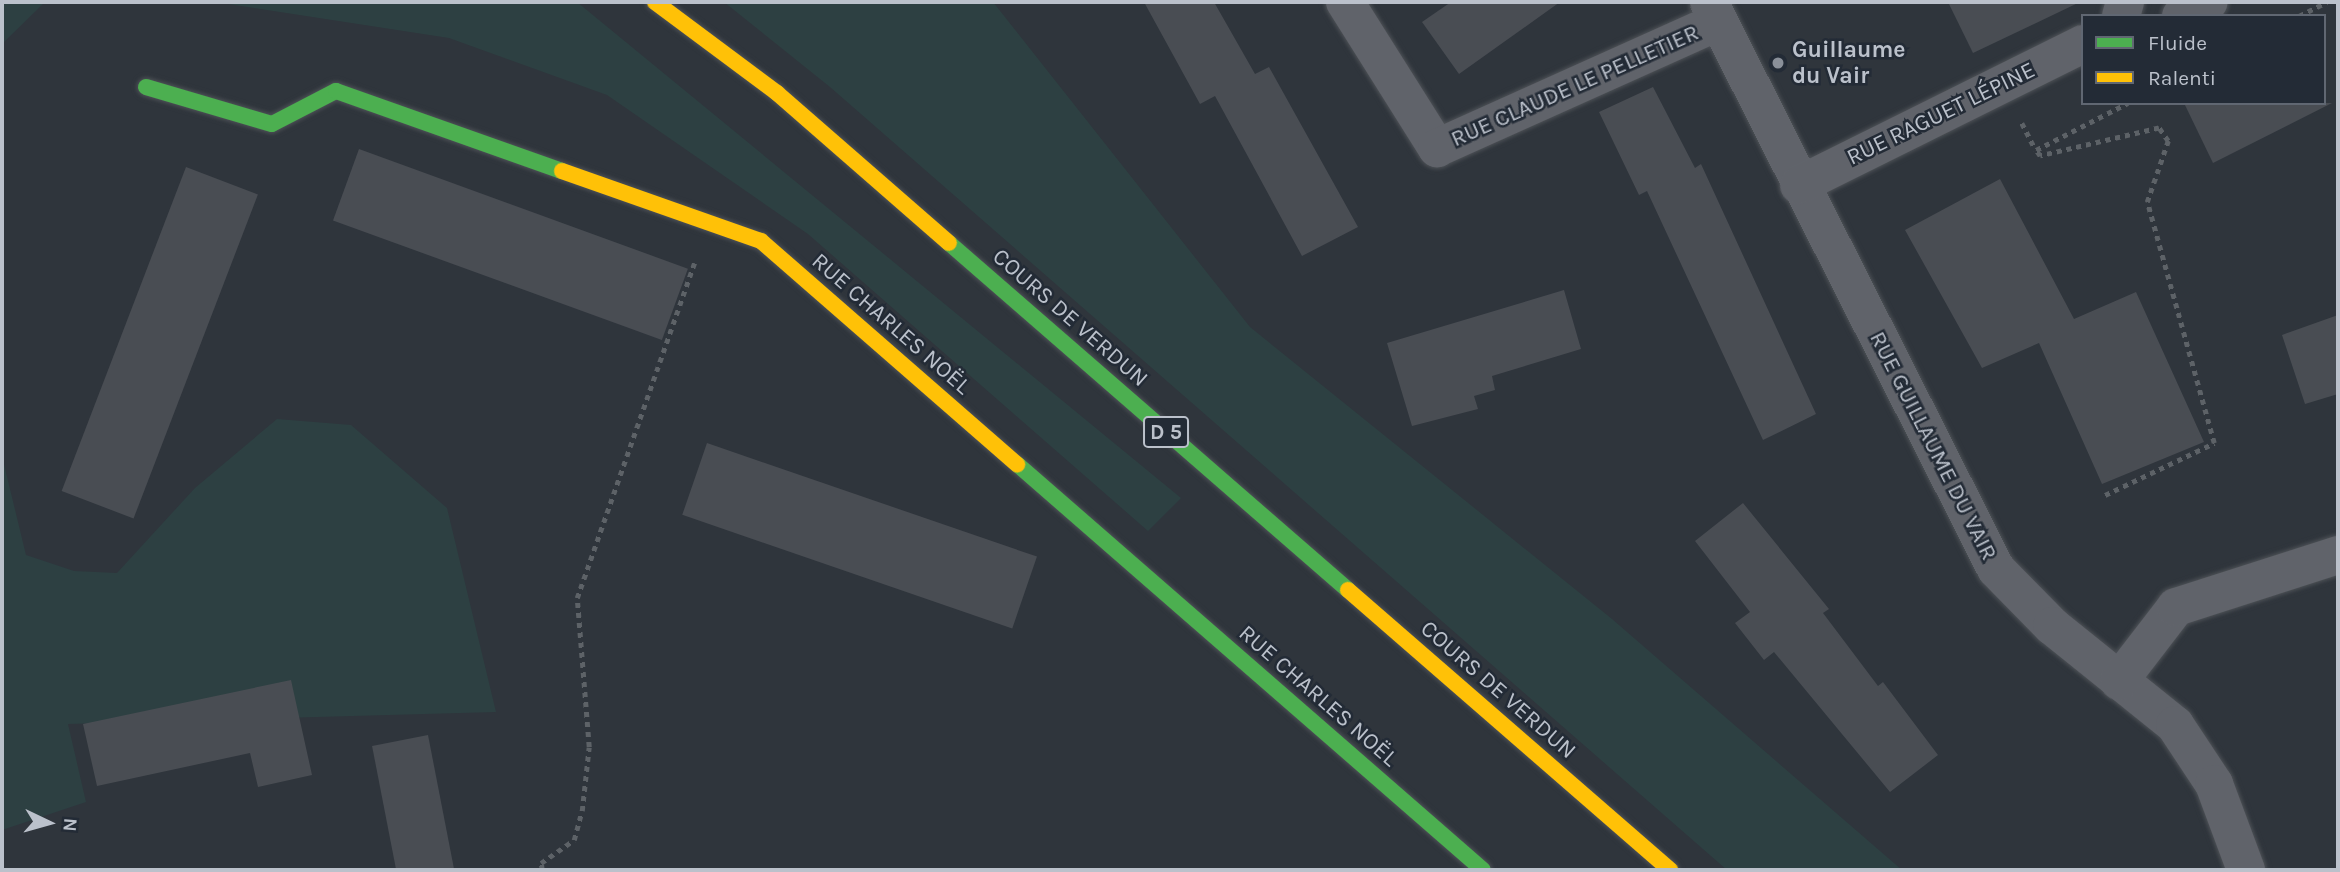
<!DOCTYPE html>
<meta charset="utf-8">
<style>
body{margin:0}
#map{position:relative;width:2340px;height:872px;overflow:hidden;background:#2f353c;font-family:Karla,sans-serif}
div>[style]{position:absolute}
.green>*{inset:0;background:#2d4042}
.building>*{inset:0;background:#494d53;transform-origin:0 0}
.path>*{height:4.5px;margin-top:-2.25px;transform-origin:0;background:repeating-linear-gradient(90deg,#5d6267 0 5px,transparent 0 10px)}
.roads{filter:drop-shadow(0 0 2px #4d5156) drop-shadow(0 0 2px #4d5156)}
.street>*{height:38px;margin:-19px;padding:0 19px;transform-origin:19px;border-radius:19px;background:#60636a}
.fast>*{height:16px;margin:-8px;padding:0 8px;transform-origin:8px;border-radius:8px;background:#4caf50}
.slow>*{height:16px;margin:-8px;padding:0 8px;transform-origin:8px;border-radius:8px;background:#ffc107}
.dots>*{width:19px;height:19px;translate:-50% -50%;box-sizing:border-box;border:4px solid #232b36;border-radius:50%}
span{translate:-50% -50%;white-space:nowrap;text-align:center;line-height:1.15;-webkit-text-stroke:5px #232b36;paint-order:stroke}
.shield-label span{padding:2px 5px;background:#232b36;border:2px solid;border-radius:5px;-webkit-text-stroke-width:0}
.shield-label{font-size:21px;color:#bbc1cb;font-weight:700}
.poi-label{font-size:23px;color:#bbc1cb;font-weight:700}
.left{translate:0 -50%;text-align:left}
.street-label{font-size:23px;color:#bbc1cb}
.frame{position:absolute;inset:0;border:4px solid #bbc1cb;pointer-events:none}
.legend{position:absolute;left:2081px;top:14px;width:245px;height:91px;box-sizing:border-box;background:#232b36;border:2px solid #606772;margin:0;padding:9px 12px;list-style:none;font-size:21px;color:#bbc1cb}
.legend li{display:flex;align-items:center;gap:14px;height:35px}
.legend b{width:35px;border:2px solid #606772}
.north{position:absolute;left:14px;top:788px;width:70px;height:70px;-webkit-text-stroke:5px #232b36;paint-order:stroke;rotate:95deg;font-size:19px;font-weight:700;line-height:28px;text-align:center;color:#bbc1cb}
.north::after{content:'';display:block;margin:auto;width:24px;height:32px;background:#bbc1cb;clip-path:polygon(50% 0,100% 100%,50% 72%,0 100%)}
</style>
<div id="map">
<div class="green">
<i style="clip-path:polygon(2px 2px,45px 2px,2px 44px)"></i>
<i style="clip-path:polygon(215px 2px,577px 2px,1181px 498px,1148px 531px,808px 234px,607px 95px,449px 38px)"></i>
<i style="clip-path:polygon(724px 2px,993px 2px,1250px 327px,1612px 619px,1902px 870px,1727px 870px,830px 87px)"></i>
<i style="clip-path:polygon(277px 419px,351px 425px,447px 508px,496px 712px,68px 724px,86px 802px,2px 830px,2px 456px,26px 555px,74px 571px,117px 573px,195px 488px)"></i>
</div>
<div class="building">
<i style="clip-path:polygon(1144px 2px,1214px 2px,1255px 74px,1269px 67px,1358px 227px,1302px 256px,1215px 96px,1200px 104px)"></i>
<i style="clip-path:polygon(1451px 2px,1560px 2px,1459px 74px,1422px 22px)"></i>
<i style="clip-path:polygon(1948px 2px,2080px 2px,1973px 53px)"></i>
<i style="clip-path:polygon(1653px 87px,1695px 168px,1701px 164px,1816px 414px,1763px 440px,1647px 191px,1639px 195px,1599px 112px)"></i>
<i style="clip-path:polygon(2184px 103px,2332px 103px,2213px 163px)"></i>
<i style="left:359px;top:149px;width:350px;height:76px;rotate:20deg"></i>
<i style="left:186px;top:167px;width:77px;height:347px;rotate:21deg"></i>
<i style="clip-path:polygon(2000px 179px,2074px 319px,2136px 292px,2204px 442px,2102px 484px,2039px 343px,1982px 368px,1905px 230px)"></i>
<i style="clip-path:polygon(1564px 290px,1581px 349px,1492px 376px,1495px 390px,1474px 396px,1478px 409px,1412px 426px,1387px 343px)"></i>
<i style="clip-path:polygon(2338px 315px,2338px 394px,2305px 404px,2282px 335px)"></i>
<i style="left:707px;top:443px;width:349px;height:76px;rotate:19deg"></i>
<i style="clip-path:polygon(1743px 503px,1829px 609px,1823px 613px,1878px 686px,1883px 682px,1938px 755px,1890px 792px,1774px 652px,1764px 660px,1735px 623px,1750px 612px,1695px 541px)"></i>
<i style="clip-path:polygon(291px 680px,312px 775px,258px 787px,250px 753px,97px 786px,83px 724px)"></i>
<i style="left:428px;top:735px;width:138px;height:57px;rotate:79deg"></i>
</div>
<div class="path">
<i style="left:2299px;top:16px;width:31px;rotate:-27deg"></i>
<i style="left:2022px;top:123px;width:30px;rotate:63deg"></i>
<i style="left:2105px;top:495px;width:121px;rotate:-25.5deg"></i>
<i style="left:2214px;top:443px;width:250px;rotate:-105.5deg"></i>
<i style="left:2147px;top:202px;width:65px;rotate:-71deg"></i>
<i style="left:2168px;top:141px;width:16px;rotate:-125deg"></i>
<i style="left:2159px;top:128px;width:122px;rotate:166.8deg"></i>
<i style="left:2040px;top:156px;width:7px;rotate:-124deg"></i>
<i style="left:2036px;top:150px;width:103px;rotate:-27.1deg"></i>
<i style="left:542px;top:870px;width:7px;rotate:-98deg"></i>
<i style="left:541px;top:863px;width:40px;rotate:-34.9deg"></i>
<i style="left:574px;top:840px;width:30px;rotate:-75deg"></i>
<i style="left:582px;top:811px;width:64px;rotate:-83.8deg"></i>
<i style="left:589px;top:747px;width:149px;rotate:-94.6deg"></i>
<i style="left:577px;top:598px;width:355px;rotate:-70.7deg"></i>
</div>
<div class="roads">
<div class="street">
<i style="left:1345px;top:2px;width:173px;rotate:57.8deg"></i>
<i style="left:1437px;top:148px;width:309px;rotate:-24.2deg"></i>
<i style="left:1709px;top:2px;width:635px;rotate:63.15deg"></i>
<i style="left:1996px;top:569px;width:80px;rotate:45.5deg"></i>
<i style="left:2052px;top:626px;width:158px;rotate:38.8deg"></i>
<i style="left:2175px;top:725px;width:71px;rotate:56.5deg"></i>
<i style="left:2214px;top:784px;width:92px;rotate:69.6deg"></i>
<i style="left:2121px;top:16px;width:15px;rotate:-74deg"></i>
<i style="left:2181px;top:16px;width:31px;rotate:-27deg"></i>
<i style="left:1799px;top:185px;width:317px;rotate:-26.4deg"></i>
<i style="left:2119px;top:681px;width:93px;rotate:-52.4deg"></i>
<i style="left:2176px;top:607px;width:170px;rotate:-17.8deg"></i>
</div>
<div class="fast">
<i style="left:146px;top:87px;width:131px;rotate:16.4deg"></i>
<i style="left:272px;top:124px;width:72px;rotate:-27.3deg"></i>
<i style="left:336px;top:91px;width:240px;rotate:19.5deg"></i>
<i style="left:949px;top:243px;width:529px;rotate:41.01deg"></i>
<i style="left:1017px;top:464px;width:618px;rotate:41.06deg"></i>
</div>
<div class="slow">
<i style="left:655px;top:2px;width:152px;rotate:36.7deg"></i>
<i style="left:777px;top:93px;width:228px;rotate:41.1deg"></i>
<i style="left:562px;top:171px;width:211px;rotate:19.4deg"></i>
<i style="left:761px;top:241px;width:340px;rotate:41.1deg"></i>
<i style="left:1348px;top:590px;width:427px;rotate:41deg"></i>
</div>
</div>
<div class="dots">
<i style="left:1778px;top:63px;background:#8a9099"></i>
</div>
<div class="shield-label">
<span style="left:1166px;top:432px">D 5</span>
</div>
<div class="poi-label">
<span class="left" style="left:1792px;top:63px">Guillaume<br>du Vair</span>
</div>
<div class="street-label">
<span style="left:1575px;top:86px;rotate:-24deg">RUE CLAUDE LE PELLETIER</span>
<span style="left:1941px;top:114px;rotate:-26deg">RUE RAGUET LÉPINE</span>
<span style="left:1070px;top:318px;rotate:41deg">COURS DE VERDUN</span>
<span style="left:891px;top:324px;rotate:41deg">RUE CHARLES NOËL</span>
<span style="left:1933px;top:446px;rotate:63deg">RUE GUILLAUME DU VAIR</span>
<span style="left:1498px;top:690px;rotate:41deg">COURS DE VERDUN</span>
<span style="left:1318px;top:696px;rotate:41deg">RUE CHARLES NOËL</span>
</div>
<div class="frame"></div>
<ul class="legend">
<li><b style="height:9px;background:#4caf50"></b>Fluide</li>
<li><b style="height:9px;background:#ffc107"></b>Ralenti</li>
</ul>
<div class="north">N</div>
</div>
